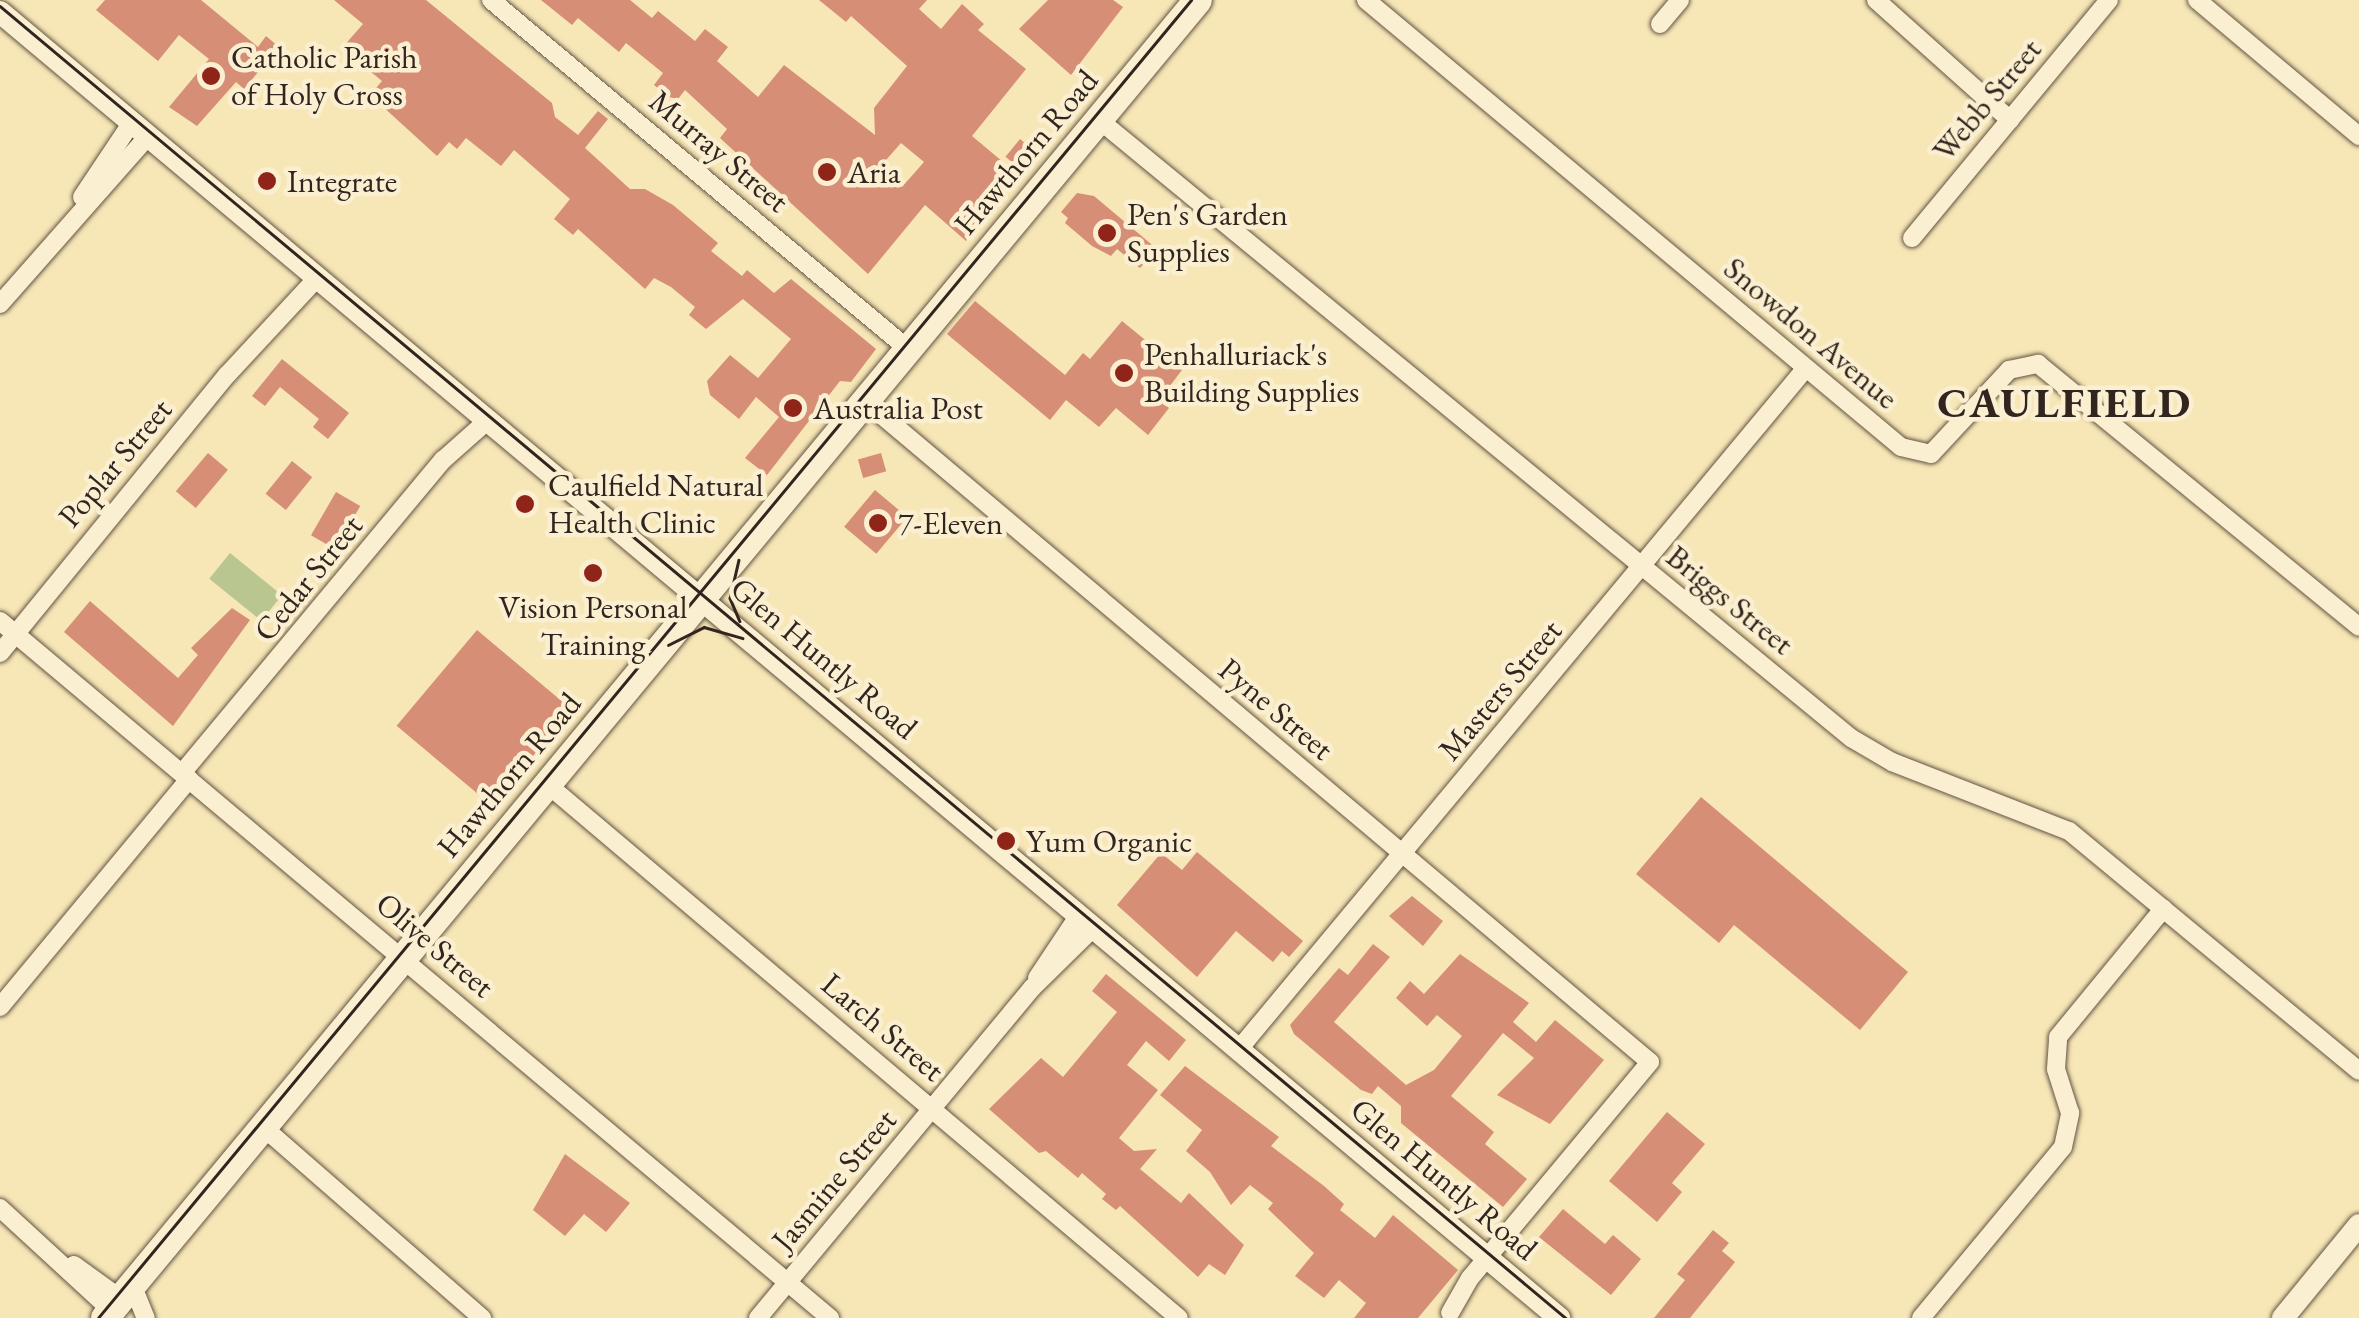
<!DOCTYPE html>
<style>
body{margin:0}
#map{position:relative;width:2359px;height:1318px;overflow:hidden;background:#f7e6b6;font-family:"EB Garamond",serif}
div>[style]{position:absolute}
.green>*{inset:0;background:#bac690;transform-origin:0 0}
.building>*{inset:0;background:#d68e77;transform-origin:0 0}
.roads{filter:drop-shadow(0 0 2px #635444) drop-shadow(0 0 2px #635444)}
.minor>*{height:18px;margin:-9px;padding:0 9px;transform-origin:9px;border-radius:9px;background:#faefd0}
.tertiary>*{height:22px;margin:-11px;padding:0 11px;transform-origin:11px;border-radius:11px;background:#faefd0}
.secondary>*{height:28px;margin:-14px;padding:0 14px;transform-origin:14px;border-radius:14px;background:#faefd0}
.tram>*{height:2.5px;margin:-1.25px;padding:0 1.25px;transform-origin:1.25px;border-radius:1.25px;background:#32241e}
.dots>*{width:28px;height:28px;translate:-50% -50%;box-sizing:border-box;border:5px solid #faefd0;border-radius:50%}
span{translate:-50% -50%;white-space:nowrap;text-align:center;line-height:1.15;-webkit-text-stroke:9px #faefd0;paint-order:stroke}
.poi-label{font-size:32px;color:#32241e}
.left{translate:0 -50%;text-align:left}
.street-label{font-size:32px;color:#32241e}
.district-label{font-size:42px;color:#32241e;font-weight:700;letter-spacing:2.5px}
</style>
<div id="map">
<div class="green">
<i style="left:230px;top:553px;width:67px;height:33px;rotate:39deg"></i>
</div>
<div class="building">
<i style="clip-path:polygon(105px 0,201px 0,258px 47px,266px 36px,279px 47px,244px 89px,236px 82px,197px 126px,169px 107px,209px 59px,179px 35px,158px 61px,96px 10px)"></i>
<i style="clip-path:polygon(334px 0,426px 0,552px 103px,555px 117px,578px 135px,598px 111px,608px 119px,585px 148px,630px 189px,645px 189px,673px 205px,718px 243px,711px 251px,742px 276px,747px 270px,774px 293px,791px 279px,876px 349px,851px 382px,840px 381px,767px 475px,745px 458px,779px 417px,756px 397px,739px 419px,710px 395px,707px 381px,730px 355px,758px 378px,791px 339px,743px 299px,706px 329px,689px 315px,695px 307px,671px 287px,654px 278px,645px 289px,578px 229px,573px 235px,554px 219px,570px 199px,514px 150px,501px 166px,466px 138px,457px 149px,449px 142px,437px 156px,370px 95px,382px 81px,342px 48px,363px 24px)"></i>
<i style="clip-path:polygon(evenodd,541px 0,630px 0,652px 18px,658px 11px,695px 41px,705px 29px,728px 47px,717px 61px,758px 97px,784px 65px,875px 135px,874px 108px,907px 66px,851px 16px,846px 22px,819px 0,927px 0,919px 9px,941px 29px,962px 4px,984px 24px,978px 30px,1026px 69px,972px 136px,1003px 162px,999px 196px,966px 241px,925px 205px,868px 274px,720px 138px,727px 129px,685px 90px,678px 99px,669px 97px,654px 85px,663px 73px,626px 43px,619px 52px,578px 18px,572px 25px,541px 0,901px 143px,924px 162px,902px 187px,879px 168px,901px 143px)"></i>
<i style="clip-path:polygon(1048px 0,1113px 0,1123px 7px,1071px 75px,1019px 29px)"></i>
<i style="left:1020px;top:139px;width:21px;height:23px;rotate:39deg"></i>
<i style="clip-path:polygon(1077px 193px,1094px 196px,1157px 249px,1140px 268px,1117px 249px,1111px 256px,1092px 246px,1065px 223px,1068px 218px,1061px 212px)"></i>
<i style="clip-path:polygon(975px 301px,1065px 375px,1083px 353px,1090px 359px,1122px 321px,1182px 370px,1160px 399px,1169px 408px,1148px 435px,1116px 408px,1099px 427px,1066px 400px,1050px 420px,947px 334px)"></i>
<i style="clip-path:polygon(282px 359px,349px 413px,328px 439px,313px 427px,319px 419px,280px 387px,265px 406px,252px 396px)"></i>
<i style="left:208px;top:453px;width:26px;height:50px;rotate:40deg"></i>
<i style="left:881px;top:453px;width:19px;height:24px;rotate:74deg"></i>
<i style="left:292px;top:461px;width:26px;height:42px;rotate:39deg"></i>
<i style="left:875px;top:490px;width:42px;height:48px;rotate:40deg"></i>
<i style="left:336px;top:492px;width:28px;height:50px;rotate:30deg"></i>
<i style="clip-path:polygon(90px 601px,178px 678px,198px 655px,191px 648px,232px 608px,250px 620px,173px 726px,64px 632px)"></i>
<i style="left:477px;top:630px;width:124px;height:125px;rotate:40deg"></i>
<i style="clip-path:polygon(1701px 797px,1908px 972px,1860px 1030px,1734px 925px,1719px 943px,1636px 874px)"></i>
<i style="clip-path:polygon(1197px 852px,1303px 941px,1289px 957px,1282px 951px,1273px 962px,1236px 931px,1197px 977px,1117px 905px,1161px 853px,1182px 870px)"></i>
<i style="clip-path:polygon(1412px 896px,1443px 921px,1423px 946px,1389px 916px)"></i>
<i style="clip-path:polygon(1373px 944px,1390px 957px,1334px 1022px,1406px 1085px,1434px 1070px,1462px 1036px,1437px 1015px,1427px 1026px,1396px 998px,1410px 981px,1424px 994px,1460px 954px,1529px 1003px,1513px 1022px,1536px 1042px,1555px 1020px,1604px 1060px,1550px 1124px,1497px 1095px,1534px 1058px,1503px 1033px,1451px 1096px,1494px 1132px,1485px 1144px,1527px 1179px,1503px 1207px,1401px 1123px,1401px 1106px,1378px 1086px,1372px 1094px,1361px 1090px,1294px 1034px,1290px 1025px,1339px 968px,1348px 975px)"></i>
<i style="clip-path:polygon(1106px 974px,1186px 1040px,1169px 1061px,1146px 1041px,1127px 1065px,1158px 1090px,1119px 1138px,1134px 1151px,1157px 1149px,1140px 1169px,1181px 1203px,1189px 1193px,1244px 1245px,1225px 1275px,1209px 1264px,1198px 1277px,1120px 1206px,1116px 1210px,1102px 1199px,1106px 1194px,1082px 1173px,1078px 1178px,1046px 1151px,1039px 1153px,989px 1109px,1041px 1058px,1063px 1077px,1117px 1012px,1092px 991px)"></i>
<i style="clip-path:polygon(1185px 1066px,1279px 1137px,1271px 1146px,1324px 1186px,1344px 1204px,1340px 1210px,1375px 1238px,1393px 1215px,1458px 1270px,1418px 1318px,1354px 1318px,1366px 1303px,1339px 1280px,1324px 1298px,1295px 1276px,1314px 1253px,1268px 1209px,1273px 1203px,1250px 1185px,1231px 1205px,1210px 1172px,1186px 1151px,1202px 1130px,1160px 1095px)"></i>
<i style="clip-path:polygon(1667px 1112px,1705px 1144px,1672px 1183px,1682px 1192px,1657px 1222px,1609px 1181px)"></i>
<i style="clip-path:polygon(565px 1154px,630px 1203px,606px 1232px,584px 1214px,565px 1236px,533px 1210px)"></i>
<i style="clip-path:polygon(1563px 1209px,1605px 1244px,1613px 1235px,1641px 1259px,1611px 1295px,1539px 1237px)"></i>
<i style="clip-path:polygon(1713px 1230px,1729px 1243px,1722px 1251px,1735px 1262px,1690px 1318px,1654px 1318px,1685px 1280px,1677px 1274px)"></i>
</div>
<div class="roads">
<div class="minor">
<i style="left:491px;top:0;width:544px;rotate:39.93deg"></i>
<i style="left:1366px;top:0;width:697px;rotate:39.88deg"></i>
<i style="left:1901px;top:447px;width:31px;rotate:13deg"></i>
<i style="left:1931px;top:454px;width:115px;rotate:-47.1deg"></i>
<i style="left:2009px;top:370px;width:30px;rotate:-12deg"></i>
<i style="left:2038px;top:364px;width:415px;rotate:39.3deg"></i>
<i style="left:1876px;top:0;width:180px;rotate:41.8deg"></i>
<i style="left:2197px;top:0;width:212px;rotate:40deg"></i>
<i style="left:1660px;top:24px;width:31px;rotate:-50deg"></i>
<i style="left:1098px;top:119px;width:975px;rotate:39.42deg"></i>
<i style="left:1851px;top:738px;width:48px;rotate:30.3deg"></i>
<i style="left:1892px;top:762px;width:190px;rotate:21.3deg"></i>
<i style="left:2069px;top:831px;width:376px;rotate:39.6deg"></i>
<i style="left:82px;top:197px;width:90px;rotate:-56.3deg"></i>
<i style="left:1912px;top:238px;width:309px;rotate:-50.4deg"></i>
<i style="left:0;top:304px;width:224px;rotate:-48.6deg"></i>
<i style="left:865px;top:401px;width:1026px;rotate:40.1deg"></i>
<i style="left:1650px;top:1062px;width:281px;rotate:129.8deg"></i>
<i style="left:1470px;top:1278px;width:40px;rotate:119.7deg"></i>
<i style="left:0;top:621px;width:1084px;rotate:40.02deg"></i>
<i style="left:0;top:653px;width:359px;rotate:-50.8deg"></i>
<i style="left:227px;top:375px;width:134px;rotate:-47.1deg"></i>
<i style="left:182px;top:773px;width:408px;rotate:-50.2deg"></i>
<i style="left:443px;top:460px;width:60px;rotate:-41.6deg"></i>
<i style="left:547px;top:784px;width:827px;rotate:40.2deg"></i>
<i style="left:1037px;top:978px;width:76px;rotate:-56.3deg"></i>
<i style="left:0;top:1007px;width:296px;rotate:-50.3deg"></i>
<i style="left:1239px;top:1049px;width:886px;rotate:-50.22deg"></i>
<i style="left:263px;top:1127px;width:291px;rotate:41.1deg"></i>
<i style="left:0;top:1208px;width:151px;rotate:42.6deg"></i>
<i style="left:74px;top:1265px;width:58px;rotate:35.9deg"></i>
<i style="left:132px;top:1284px;width:37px;rotate:68deg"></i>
<i style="left:758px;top:1318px;width:429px;rotate:-50.3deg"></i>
<i style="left:1032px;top:988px;width:87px;rotate:-44.5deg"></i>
<i style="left:1921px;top:1318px;width:222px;rotate:-50.3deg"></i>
<i style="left:2063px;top:1147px;width:35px;rotate:-78deg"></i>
<i style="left:2070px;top:1113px;width:46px;rotate:-107.7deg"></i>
<i style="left:2056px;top:1069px;width:32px;rotate:-86deg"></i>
<i style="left:2058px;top:1037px;width:166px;rotate:-50.6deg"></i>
</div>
<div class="tertiary">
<i style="left:0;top:12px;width:2034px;rotate:39.95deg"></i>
<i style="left:2283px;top:1318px;width:120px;rotate:-50.7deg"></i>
</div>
<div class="secondary">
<i style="left:105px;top:1318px;width:1712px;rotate:-50.33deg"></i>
</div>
</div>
<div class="tram">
<i style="left:0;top:6px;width:2043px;rotate:39.96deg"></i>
<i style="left:739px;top:560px;width:39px;rotate:103deg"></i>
<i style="left:730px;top:598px;width:25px;rotate:67deg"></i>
<i style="left:668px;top:645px;width:40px;rotate:-26.6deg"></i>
<i style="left:704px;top:627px;width:40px;rotate:16deg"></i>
<i style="left:98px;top:1318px;width:1712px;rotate:-50.33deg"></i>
</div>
<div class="dots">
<i style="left:211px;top:76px;background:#8f2418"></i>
<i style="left:827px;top:172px;background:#8f2418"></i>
<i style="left:267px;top:181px;background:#8f2418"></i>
<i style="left:1107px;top:233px;background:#8f2418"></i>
<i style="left:1124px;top:373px;background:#8f2418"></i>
<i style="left:793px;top:408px;background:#8f2418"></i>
<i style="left:525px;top:504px;background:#8f2418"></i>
<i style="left:878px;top:523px;background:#8f2418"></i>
<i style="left:593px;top:573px;background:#8f2418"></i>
<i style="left:1006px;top:841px;background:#8f2418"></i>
</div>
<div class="poi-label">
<span class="left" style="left:231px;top:76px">Catholic Parish<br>of Holy Cross</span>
<span class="left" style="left:847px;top:172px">Aria</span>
<span class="left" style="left:287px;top:181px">Integrate</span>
<span class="left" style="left:1127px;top:233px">Pen's Garden<br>Supplies</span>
<span class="left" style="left:1144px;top:373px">Penhalluriack's<br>Building Supplies</span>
<span class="left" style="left:813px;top:408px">Australia Post</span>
<span class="left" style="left:548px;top:504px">Caulfield Natural<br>Health Clinic</span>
<span class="left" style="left:898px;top:523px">7-Eleven</span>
<span style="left:593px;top:626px">Vision Personal<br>Training</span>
<span class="left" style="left:1026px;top:841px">Yum Organic</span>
</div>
<div class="street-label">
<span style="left:1987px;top:100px;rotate:-50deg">Webb Street</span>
<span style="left:719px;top:151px;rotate:40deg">Murray Street</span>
<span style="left:1026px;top:152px;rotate:-50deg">Hawthorn Road</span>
<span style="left:1811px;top:333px;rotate:40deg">Snowdon Avenue</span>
<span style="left:115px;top:463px;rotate:-50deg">Poplar Street</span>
<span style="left:308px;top:578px;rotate:-51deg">Cedar Street</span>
<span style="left:1730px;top:600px;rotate:39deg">Briggs Street</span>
<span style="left:824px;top:658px;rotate:40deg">Glen Huntly Road</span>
<span style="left:1500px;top:690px;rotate:-50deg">Masters Street</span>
<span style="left:1276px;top:709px;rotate:40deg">Pyne Street</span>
<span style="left:509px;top:775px;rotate:-50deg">Hawthorn Road</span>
<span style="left:435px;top:945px;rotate:40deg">Olive Street</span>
<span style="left:883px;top:1027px;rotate:40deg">Larch Street</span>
<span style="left:1444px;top:1179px;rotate:40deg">Glen Huntly Road</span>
<span style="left:834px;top:1180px;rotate:-50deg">Jasmine Street</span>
</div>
<div class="district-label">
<span style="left:2065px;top:403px">CAULFIELD</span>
</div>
</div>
